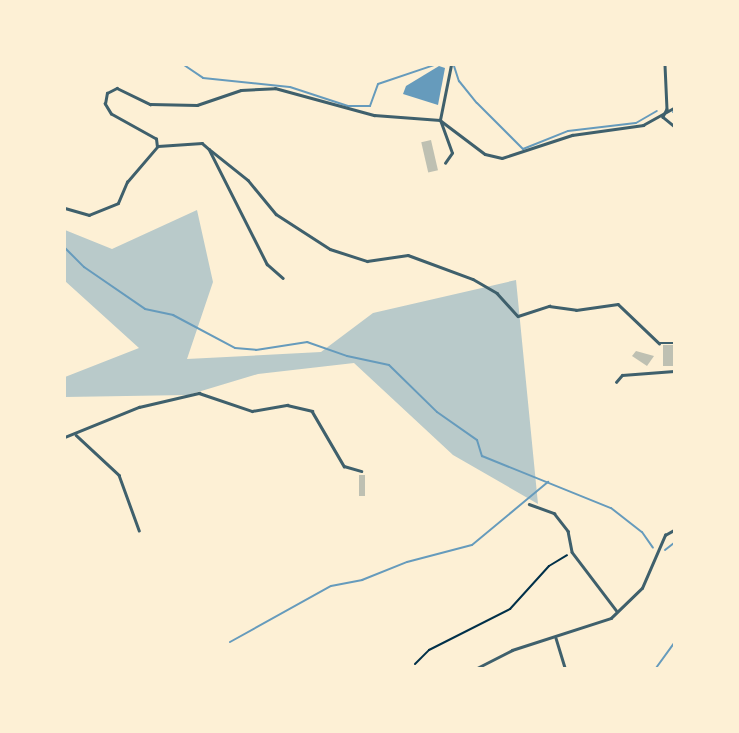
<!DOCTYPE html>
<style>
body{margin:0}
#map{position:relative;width:739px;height:733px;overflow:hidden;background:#fdf0d5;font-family:Spectral,serif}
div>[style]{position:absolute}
.green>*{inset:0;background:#b9caca}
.water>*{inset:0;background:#669bbc}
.stream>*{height:2px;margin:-1px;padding:0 1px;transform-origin:1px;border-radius:1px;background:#669bbc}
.building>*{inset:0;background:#bec0b2;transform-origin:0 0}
.path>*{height:2px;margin:-1px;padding:0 1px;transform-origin:1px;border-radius:1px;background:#003049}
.service>*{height:2.5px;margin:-1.25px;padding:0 1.25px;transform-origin:1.25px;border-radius:1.25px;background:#3f606c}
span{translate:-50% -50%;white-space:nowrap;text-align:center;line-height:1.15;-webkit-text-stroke:5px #fdf0d5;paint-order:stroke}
.frame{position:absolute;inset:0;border:66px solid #fdf0d5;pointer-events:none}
</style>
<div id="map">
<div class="green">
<i style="clip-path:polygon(197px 210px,213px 282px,187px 359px,321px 352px,373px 313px,516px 280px,538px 504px,453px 455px,354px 363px,258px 374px,188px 395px,65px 397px,65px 377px,139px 348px,65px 281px,65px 230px,112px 249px)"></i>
</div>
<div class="water">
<i style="clip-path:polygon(439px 66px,445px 68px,438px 105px,403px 94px,406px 86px)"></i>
</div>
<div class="stream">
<i style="left:184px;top:65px;width:23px;rotate:34deg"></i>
<i style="left:203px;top:78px;width:87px;rotate:5.9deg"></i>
<i style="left:290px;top:87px;width:61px;rotate:18.1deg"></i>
<i style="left:348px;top:106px;width:22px"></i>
<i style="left:370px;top:106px;width:23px;rotate:-70deg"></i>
<i style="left:378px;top:84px;width:59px;rotate:-18.7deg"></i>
<i style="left:454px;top:66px;width:16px;rotate:72deg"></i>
<i style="left:459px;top:81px;width:28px;rotate:51deg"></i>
<i style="left:477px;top:103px;width:65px;rotate:45deg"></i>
<i style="left:523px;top:149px;width:48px;rotate:-21.8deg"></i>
<i style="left:568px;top:131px;width:68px;rotate:-6.7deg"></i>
<i style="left:636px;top:123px;width:24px;rotate:-30deg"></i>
<i style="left:673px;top:112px;width:1px"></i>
<i style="left:65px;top:248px;width:27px;rotate:45deg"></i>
<i style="left:84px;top:267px;width:74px;rotate:34.5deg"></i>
<i style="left:145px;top:309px;width:29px;rotate:12deg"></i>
<i style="left:173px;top:315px;width:70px;rotate:28deg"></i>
<i style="left:235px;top:348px;width:21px;rotate:5deg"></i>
<i style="left:256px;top:350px;width:52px;rotate:-8.9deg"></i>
<i style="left:307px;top:342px;width:42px;rotate:19.3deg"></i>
<i style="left:347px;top:356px;width:43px;rotate:12.1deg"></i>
<i style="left:389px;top:365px;width:67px;rotate:44.4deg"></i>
<i style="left:437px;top:412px;width:49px;rotate:35deg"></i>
<i style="left:477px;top:440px;width:17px;rotate:73deg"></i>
<i style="left:482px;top:456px;width:139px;rotate:22deg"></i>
<i style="left:611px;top:508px;width:39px;rotate:38deg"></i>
<i style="left:642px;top:532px;width:19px;rotate:55deg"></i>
<i style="left:665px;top:550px;width:11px;rotate:-38deg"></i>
<i style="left:230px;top:642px;width:115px;rotate:-29deg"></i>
<i style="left:331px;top:586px;width:32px;rotate:-11deg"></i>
<i style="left:362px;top:580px;width:48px;rotate:-21.8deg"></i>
<i style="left:407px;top:562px;width:67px;rotate:-14.7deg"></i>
<i style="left:472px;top:545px;width:99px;rotate:-39.7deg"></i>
<i style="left:656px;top:668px;width:31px;rotate:-54deg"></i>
</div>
<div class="building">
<i style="left:431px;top:140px;width:31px;height:10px;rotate:77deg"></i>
<i style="left:663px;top:345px;width:10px;height:21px"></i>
<i style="clip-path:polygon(636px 351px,654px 356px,647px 366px,632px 356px)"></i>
<i style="left:359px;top:475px;width:6px;height:21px"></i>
</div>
<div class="path">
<i style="left:415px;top:664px;width:20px;rotate:-45deg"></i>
<i style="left:429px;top:650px;width:91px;rotate:-26.8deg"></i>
<i style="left:510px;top:609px;width:58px;rotate:-47.8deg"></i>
<i style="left:549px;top:566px;width:21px;rotate:-31deg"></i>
</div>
<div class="service">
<i style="left:665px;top:65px;width:44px;rotate:87.4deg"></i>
<i style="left:667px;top:109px;width:9px;rotate:117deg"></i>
<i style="left:663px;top:117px;width:14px;rotate:39deg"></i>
<i style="left:158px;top:146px;width:44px;rotate:-3.9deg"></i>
<i style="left:202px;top:143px;width:9px;rotate:41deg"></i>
<i style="left:209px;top:149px;width:129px;rotate:63.2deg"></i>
<i style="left:267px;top:264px;width:21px;rotate:41deg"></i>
<i style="left:209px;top:149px;width:50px;rotate:38.5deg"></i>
<i style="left:248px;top:180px;width:44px;rotate:50.5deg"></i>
<i style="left:276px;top:214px;width:64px;rotate:32.9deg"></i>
<i style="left:330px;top:249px;width:39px;rotate:18deg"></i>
<i style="left:367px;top:261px;width:41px;rotate:-8.3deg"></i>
<i style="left:408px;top:255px;width:69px;rotate:20.3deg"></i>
<i style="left:473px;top:279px;width:28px;rotate:30deg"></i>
<i style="left:497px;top:293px;width:31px;rotate:48deg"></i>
<i style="left:518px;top:316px;width:33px;rotate:-18deg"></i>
<i style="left:549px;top:306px;width:27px;rotate:8deg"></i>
<i style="left:576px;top:310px;width:42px;rotate:-8.1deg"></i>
<i style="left:618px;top:304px;width:57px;rotate:43.6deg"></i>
<i style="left:659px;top:343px;width:15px"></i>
<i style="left:445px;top:163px;width:12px;rotate:-55deg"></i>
<i style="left:452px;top:153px;width:35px;rotate:-110deg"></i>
<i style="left:440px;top:120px;width:56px;rotate:-78.7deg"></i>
<i style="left:65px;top:208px;width:25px;rotate:16deg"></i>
<i style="left:89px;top:215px;width:31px;rotate:-22deg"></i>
<i style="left:118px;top:203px;width:23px;rotate:-67deg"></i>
<i style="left:127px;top:182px;width:46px;rotate:-49.4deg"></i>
<i style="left:157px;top:147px;width:8px;rotate:-97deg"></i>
<i style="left:156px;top:139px;width:51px;rotate:-150.9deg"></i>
<i style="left:111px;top:114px;width:12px;rotate:-121deg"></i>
<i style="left:105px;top:104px;width:11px;rotate:-80deg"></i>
<i style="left:107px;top:93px;width:11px;rotate:-27deg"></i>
<i style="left:117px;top:88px;width:37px;rotate:26deg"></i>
<i style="left:150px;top:104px;width:47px;rotate:1.2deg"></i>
<i style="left:197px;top:105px;width:46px;rotate:-18.8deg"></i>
<i style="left:241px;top:90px;width:34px;rotate:-3deg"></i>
<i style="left:275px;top:88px;width:103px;rotate:15.3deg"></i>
<i style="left:374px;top:115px;width:66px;rotate:4.3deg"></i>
<i style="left:440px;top:120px;width:56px;rotate:37.1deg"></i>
<i style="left:485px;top:154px;width:17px;rotate:13deg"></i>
<i style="left:502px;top:158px;width:74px;rotate:-18.2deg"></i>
<i style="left:572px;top:135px;width:72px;rotate:-8deg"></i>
<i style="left:643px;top:125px;width:35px;rotate:-29deg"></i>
<i style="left:616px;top:382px;width:9px;rotate:-49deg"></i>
<i style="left:622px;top:375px;width:52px;rotate:-4.4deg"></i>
<i style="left:76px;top:435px;width:59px;rotate:42.9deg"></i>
<i style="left:119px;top:475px;width:59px;rotate:70deg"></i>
<i style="left:65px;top:437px;width:80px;rotate:-22.1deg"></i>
<i style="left:139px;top:407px;width:62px;rotate:-13.1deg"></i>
<i style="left:199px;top:393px;width:56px;rotate:18.8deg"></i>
<i style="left:252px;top:411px;width:36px;rotate:-10deg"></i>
<i style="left:287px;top:405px;width:26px;rotate:13deg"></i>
<i style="left:312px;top:411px;width:64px;rotate:59.8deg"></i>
<i style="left:344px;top:466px;width:18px;rotate:16deg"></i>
<i style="left:529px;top:504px;width:27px;rotate:20deg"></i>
<i style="left:554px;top:513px;width:23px;rotate:52deg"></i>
<i style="left:568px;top:531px;width:21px;rotate:79deg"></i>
<i style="left:572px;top:552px;width:73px;rotate:52.8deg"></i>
<i style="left:556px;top:638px;width:31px;rotate:73deg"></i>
<i style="left:409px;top:668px;width:6px"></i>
<i style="left:477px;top:668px;width:39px;rotate:-27deg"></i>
<i style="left:512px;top:650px;width:104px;rotate:-17.9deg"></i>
<i style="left:611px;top:618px;width:43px;rotate:-44.1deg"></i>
<i style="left:642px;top:588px;width:58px;rotate:-66.5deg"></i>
<i style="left:665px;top:535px;width:10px;rotate:-29deg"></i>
</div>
<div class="frame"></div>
</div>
